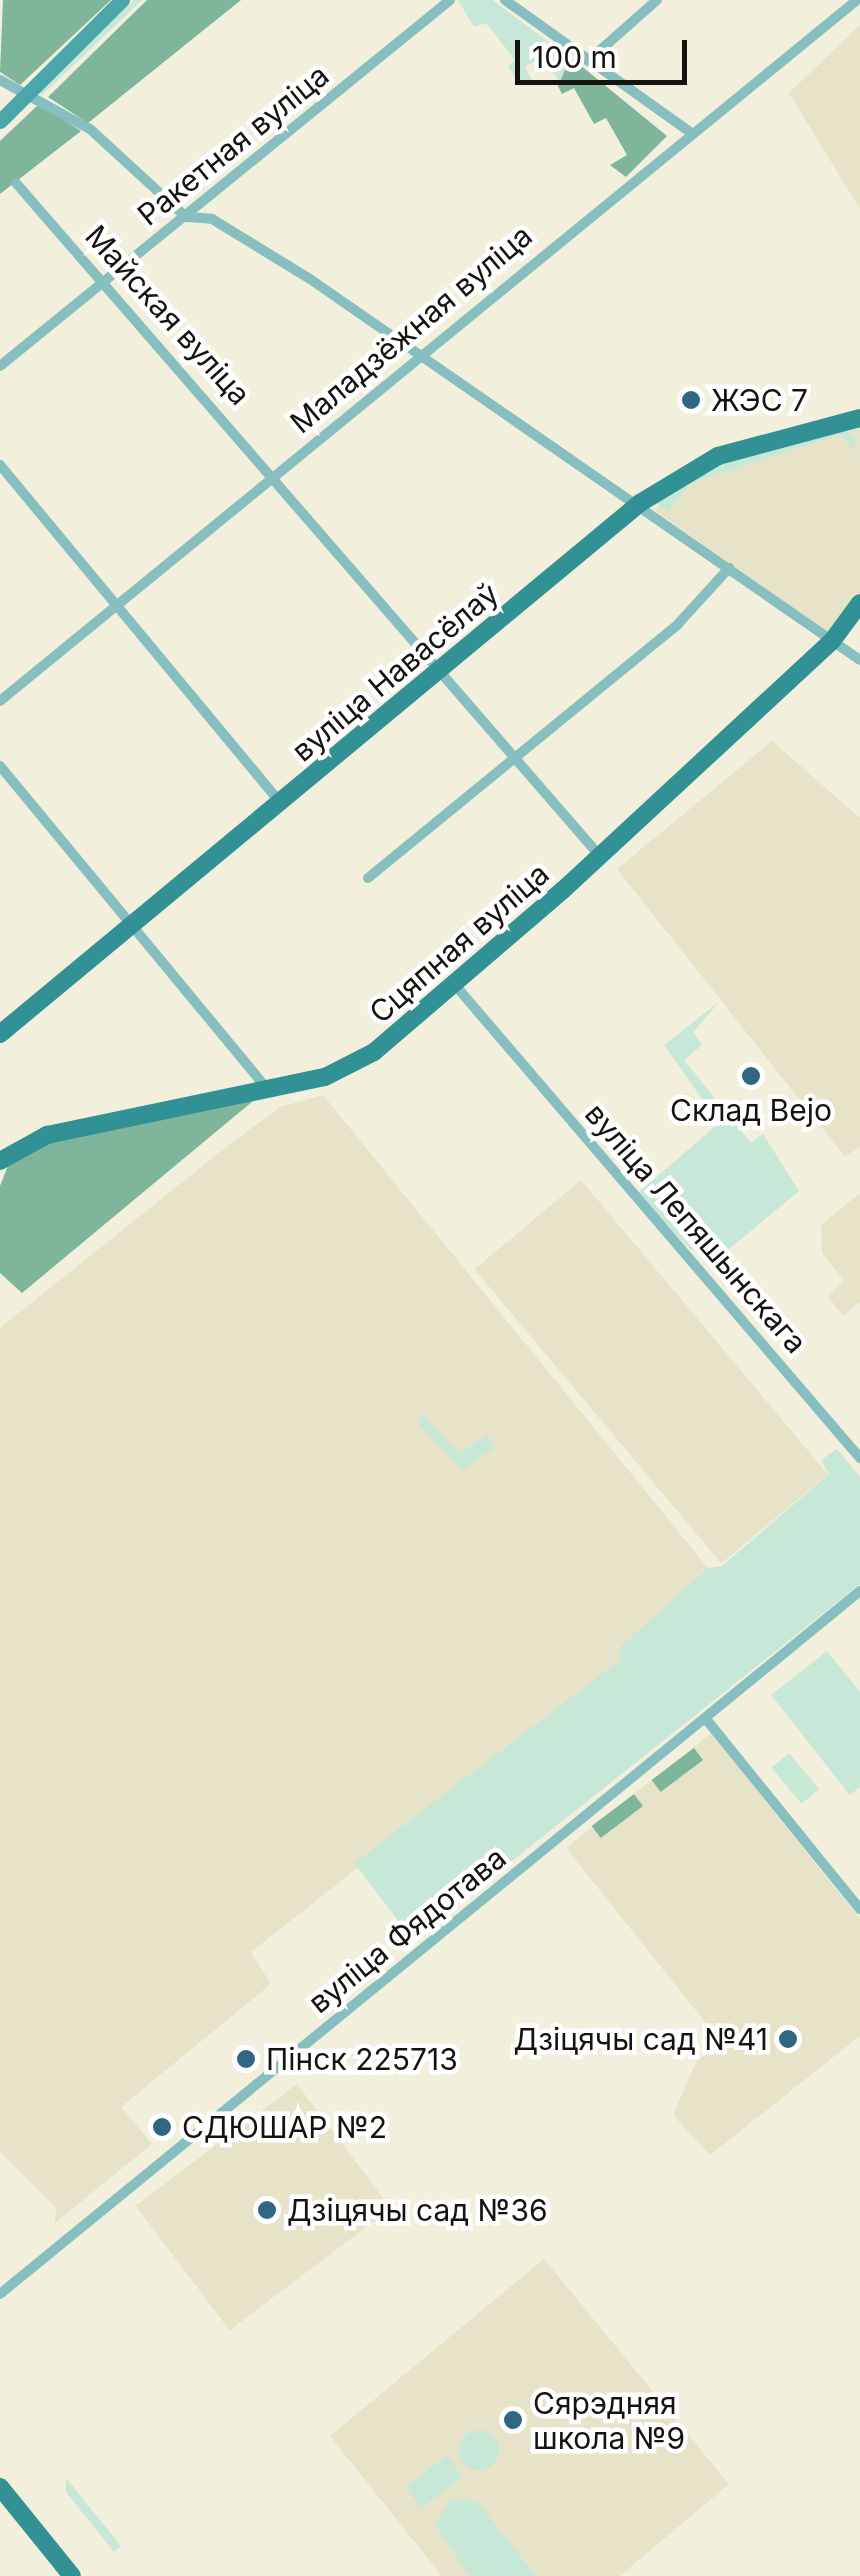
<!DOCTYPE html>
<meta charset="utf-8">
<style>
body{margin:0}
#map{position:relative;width:860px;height:2576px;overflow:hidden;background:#f2efdc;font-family:Inter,sans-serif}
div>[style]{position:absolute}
.built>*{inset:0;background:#e7e3c9;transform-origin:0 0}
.green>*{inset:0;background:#c7e7d7;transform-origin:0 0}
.round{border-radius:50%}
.forest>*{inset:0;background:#7fb59b;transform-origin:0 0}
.street>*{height:10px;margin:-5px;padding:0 5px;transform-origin:5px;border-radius:5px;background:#87bfc0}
.secondary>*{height:15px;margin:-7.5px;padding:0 7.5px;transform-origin:7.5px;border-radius:7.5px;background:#4aa6aa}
.primary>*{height:18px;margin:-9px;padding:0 9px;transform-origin:9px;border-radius:9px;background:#319194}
.dots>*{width:28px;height:28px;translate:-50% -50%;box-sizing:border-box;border:5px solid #fff;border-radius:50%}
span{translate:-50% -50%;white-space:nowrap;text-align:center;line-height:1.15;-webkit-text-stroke:9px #fff;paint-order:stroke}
.street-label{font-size:30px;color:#14130d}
.poi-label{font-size:30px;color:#14130d}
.left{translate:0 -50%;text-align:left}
.right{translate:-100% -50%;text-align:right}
.scale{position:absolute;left:515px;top:40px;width:172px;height:45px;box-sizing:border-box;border:5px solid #14130d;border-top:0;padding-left:12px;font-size:30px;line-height:35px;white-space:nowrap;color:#14130d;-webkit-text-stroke:8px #fff;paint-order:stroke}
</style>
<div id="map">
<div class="built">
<i style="clip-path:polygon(860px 25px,860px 209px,789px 93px)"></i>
<i style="clip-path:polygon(860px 421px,860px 596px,832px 635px,654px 510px,696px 473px)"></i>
<i style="clip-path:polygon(772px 741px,860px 818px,860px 1146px,845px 1157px,617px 869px)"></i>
<i style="clip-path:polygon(323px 1095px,708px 1568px,622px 1646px,619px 1661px,251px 1952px,271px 1984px,121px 2107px,152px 2144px,55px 2223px,56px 2208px,0 2152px,0 1328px,230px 1144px,280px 1107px)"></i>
<i style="left:581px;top:1180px;width:384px;height:139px;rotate:50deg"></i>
<i style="clip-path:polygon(860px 1193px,860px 1302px,843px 1316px,828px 1296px,844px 1280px,822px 1253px,821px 1225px)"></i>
<i style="clip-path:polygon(711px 1733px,860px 1919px,860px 2036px,710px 2155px,673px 2115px,696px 2062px,721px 2042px,566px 1848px)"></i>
<i style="left:297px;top:2084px;width:156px;height:202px;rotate:53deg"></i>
<i style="clip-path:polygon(544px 2259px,729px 2484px,620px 2576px,442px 2576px,330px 2436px)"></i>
</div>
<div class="green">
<i style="clip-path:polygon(134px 0,142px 0,41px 96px,40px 91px)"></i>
<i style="clip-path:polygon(458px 0,492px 0,580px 65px,561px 84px,542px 57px,525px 67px,532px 80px,520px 86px,508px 66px,515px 60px,486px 23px,474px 27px)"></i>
<i style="clip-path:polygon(843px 430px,855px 436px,855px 452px,841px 434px,689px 484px,668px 512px,688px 530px,657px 503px,714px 466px)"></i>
<i style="clip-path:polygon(719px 1002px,693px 1032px,702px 1045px,684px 1060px,751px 1143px,763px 1134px,799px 1191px,716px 1260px,690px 1249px,637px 1194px,719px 1123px,664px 1045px)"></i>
<i style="clip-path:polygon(420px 1412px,459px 1453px,487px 1435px,495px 1447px,463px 1470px,420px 1426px)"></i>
<i style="clip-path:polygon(837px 1449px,860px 1477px,860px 1584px,413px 1940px,354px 1863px,619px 1661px,621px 1646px,708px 1568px,722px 1566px,829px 1474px,821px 1460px)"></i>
<i style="clip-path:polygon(827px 1651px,860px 1692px,860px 1787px,850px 1795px,771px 1695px)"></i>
<i style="left:789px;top:1753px;width:47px;height:23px;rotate:50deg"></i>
<i class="round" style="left:459px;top:2430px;width:40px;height:40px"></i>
<i style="left:447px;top:2456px;width:26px;height:52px;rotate:53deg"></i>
<i style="clip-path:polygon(66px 2478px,121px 2546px,114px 2552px,66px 2492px)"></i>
<i style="clip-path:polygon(469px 2499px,480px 2505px,536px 2576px,469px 2576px,435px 2524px,450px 2501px)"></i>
</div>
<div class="forest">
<i style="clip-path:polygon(3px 0,111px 0,20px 85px,0 72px)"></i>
<i style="clip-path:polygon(147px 0,241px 0,88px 123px,48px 97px)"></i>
<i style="clip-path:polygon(580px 65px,667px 136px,626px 177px,610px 165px,627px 155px,606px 118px,594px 124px,574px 88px,562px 94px,558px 86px,566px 68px)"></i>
<i style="clip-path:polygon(39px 104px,81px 131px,0 194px,0 141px)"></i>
<i style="clip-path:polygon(259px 1096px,22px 1293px,0 1273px,0 1186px,9px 1163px,59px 1138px)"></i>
<i style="left:694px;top:1748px;width:15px;height:53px;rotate:53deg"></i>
<i style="left:634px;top:1794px;width:15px;height:53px;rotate:53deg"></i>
</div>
<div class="street">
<i style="left:505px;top:0;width:227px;rotate:35.5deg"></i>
<i style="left:588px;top:61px;width:92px;rotate:-41.5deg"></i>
<i style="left:0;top:80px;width:102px;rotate:28.6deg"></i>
<i style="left:90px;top:129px;width:130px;rotate:42.5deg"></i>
<i style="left:186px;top:217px;width:26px;rotate:4deg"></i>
<i style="left:212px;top:219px;width:115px;rotate:31.5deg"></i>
<i style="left:310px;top:279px;width:669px;rotate:34.71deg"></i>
<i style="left:16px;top:183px;width:890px;rotate:49.06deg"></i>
<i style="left:0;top:366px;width:580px;rotate:-39.12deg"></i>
<i style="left:0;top:465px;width:438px;rotate:50.3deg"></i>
<i style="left:0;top:701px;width:1107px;rotate:-39.28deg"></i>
<i style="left:0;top:766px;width:419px;rotate:50.4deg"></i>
<i style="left:368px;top:878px;width:401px;rotate:-39.3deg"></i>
<i style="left:678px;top:624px;width:76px;rotate:-47.7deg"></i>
<i style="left:455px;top:985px;width:623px;rotate:49.43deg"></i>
<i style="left:706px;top:1719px;width:245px;rotate:51deg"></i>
<i style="left:0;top:2294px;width:1111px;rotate:-39.26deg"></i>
</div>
<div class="secondary">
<i style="left:0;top:121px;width:172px;rotate:-44.8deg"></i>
</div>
<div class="primary">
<i style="left:0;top:1034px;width:832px;rotate:-39.68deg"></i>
<i style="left:640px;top:503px;width:91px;rotate:-31.1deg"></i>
<i style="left:718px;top:456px;width:147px;rotate:-15deg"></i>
<i style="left:0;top:1161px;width:54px;rotate:-29deg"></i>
<i style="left:47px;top:1135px;width:284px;rotate:-11.8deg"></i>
<i style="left:325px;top:1077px;width:55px;rotate:-27deg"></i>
<i style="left:374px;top:1052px;width:249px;rotate:-40.6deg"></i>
<i style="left:563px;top:890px;width:367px;rotate:-42.8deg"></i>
<i style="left:832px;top:641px;width:47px;rotate:-53.6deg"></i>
<i style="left:0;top:2487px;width:114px;rotate:51deg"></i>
</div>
<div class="dots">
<i style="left:691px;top:400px;background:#306682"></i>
<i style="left:751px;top:1076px;background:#306682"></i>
<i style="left:788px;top:2039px;background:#306682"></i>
<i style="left:246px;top:2059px;background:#306682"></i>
<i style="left:162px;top:2127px;background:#306682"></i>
<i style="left:267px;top:2210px;background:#306682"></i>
<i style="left:513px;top:2420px;background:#306682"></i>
</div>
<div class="street-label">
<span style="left:233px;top:145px;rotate:-39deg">Ракетная вуліца</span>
<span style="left:168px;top:315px;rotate:48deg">Майская вуліца</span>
<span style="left:411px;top:329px;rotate:-40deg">Маладзёжная вуліца</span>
<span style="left:395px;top:672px;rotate:-40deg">вуліца Навасёлаў</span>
<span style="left:459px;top:943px;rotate:-41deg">Сцяпная вуліца</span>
<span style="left:696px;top:1228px;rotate:49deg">вуліца Лепяшынскага</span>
<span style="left:407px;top:1930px;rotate:-39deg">вуліца Фядотава</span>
</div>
<div class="poi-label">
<span class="left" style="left:711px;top:400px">ЖЭС 7</span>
<span style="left:751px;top:1110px">Склад Bejo</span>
<span class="right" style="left:768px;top:2039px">Дзіцячы сад №41</span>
<span class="left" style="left:266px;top:2059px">Пінск 225713</span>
<span class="left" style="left:182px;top:2127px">СДЮШАР №2</span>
<span class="left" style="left:287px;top:2210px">Дзіцячы сад №36</span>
<span class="left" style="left:533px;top:2420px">Сярэдняя<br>школа №9</span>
</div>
<div class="scale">100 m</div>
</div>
